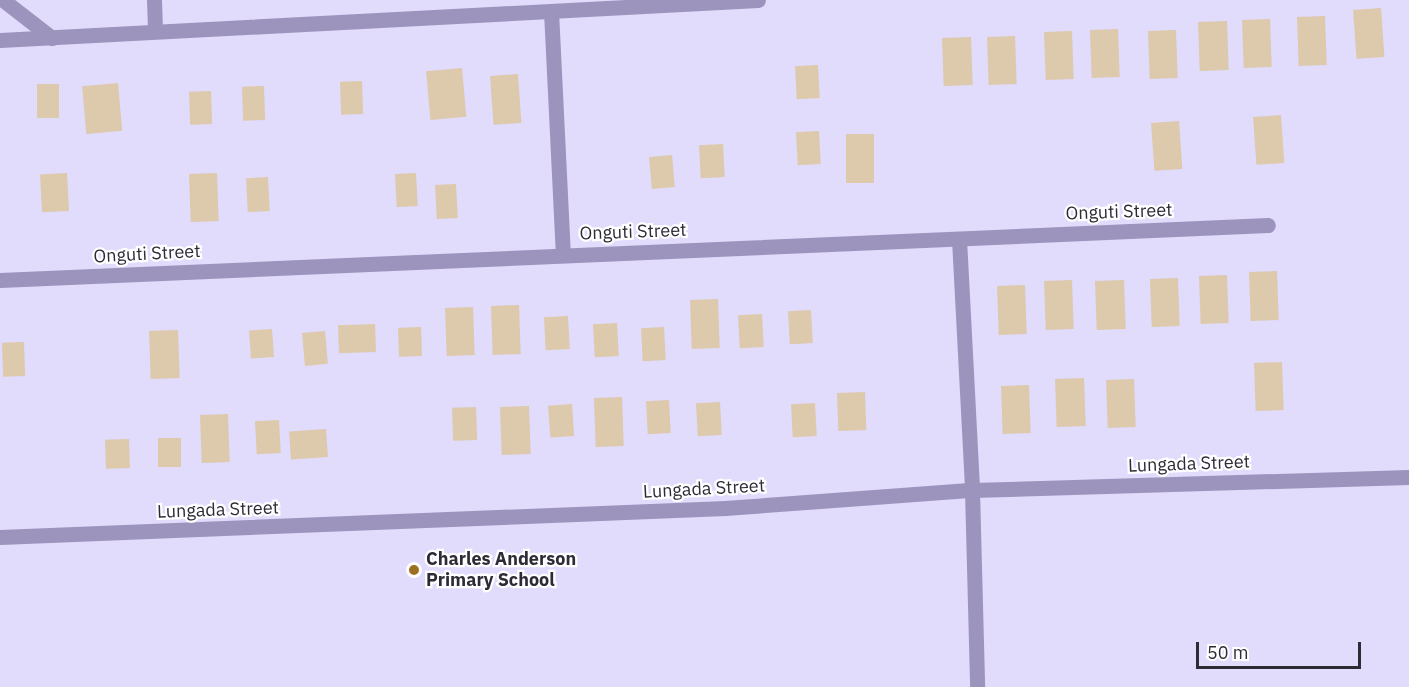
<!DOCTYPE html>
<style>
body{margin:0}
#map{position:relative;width:1409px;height:687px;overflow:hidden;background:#e1dbfc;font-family:"IBM Plex Sans",sans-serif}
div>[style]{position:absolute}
.building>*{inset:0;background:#ddc9ac;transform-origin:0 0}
.street>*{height:15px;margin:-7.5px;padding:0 7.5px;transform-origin:7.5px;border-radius:7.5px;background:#9c94bc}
.dots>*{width:16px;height:16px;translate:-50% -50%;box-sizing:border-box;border:3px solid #fff;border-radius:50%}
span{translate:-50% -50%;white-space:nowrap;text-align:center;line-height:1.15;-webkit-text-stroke:4.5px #fff;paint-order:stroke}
.street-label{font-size:18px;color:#2e2b37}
.poi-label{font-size:18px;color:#2e2b37;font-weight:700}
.left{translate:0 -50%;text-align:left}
.scale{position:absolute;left:1196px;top:642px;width:165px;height:27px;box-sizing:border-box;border:3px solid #2e2b37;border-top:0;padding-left:8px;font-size:18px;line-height:21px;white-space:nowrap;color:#2e2b37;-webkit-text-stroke:4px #fff;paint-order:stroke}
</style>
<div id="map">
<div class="building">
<i style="left:1381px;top:8px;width:49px;height:28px;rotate:86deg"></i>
<i style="left:1325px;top:16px;width:49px;height:28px;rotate:88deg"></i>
<i style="left:1270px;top:19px;width:48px;height:28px;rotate:88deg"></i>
<i style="left:1227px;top:21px;width:49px;height:29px;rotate:88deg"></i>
<i style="left:1118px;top:29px;width:48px;height:28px;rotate:88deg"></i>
<i style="left:1176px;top:30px;width:48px;height:28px;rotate:88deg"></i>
<i style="left:1072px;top:31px;width:48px;height:28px;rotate:88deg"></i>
<i style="left:1015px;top:36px;width:48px;height:28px;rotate:88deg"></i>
<i style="left:971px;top:37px;width:48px;height:29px;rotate:88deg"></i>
<i style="left:818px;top:65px;width:33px;height:23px;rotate:87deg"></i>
<i style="left:462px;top:68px;width:49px;height:36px;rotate:85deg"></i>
<i style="left:518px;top:74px;width:49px;height:28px;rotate:86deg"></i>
<i style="left:362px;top:81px;width:33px;height:22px;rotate:88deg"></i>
<i style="left:118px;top:83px;width:48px;height:36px;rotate:85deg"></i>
<i style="left:37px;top:84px;width:22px;height:34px"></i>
<i style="left:264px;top:86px;width:34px;height:22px;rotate:88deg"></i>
<i style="left:211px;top:91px;width:33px;height:22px;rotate:88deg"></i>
<i style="left:1281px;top:115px;width:48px;height:28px;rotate:86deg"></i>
<i style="left:1179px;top:121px;width:48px;height:28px;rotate:86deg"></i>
<i style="left:819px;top:131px;width:33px;height:23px;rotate:87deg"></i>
<i style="left:846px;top:134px;width:28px;height:49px"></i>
<i style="left:723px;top:144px;width:33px;height:24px;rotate:87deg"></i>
<i style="left:672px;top:155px;width:32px;height:23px;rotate:85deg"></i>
<i style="left:67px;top:173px;width:38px;height:27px;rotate:87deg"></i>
<i style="left:217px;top:173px;width:48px;height:28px;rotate:88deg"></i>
<i style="left:416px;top:173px;width:33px;height:21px;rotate:87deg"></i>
<i style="left:268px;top:177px;width:34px;height:22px;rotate:87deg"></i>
<i style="left:456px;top:184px;width:34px;height:21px;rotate:87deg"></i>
<i style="left:1277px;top:271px;width:49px;height:28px;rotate:88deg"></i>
<i style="left:1227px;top:275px;width:48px;height:28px;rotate:88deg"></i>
<i style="left:1178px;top:278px;width:48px;height:28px;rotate:88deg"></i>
<i style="left:1072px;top:280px;width:49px;height:28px;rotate:88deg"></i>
<i style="left:1124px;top:280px;width:49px;height:29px;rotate:88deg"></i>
<i style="left:1025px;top:285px;width:49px;height:28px;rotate:88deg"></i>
<i style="left:718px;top:299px;width:49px;height:28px;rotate:88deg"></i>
<i style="left:519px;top:305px;width:49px;height:28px;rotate:88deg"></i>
<i style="left:473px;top:307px;width:48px;height:28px;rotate:88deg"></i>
<i style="left:811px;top:310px;width:33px;height:23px;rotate:87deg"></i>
<i style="left:762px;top:314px;width:33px;height:24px;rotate:87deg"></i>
<i style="left:568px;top:316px;width:33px;height:24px;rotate:87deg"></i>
<i style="left:617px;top:323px;width:33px;height:24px;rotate:87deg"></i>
<i style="left:375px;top:324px;width:28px;height:37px;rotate:88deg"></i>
<i style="left:421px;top:327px;width:29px;height:23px;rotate:88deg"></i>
<i style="left:664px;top:327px;width:33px;height:23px;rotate:87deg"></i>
<i style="left:272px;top:329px;width:28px;height:23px;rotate:86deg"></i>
<i style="left:178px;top:330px;width:48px;height:29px;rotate:88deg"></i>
<i style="left:325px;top:331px;width:33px;height:23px;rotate:85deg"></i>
<i style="left:24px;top:342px;width:34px;height:22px;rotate:88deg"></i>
<i style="left:1282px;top:362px;width:48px;height:28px;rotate:88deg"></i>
<i style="left:1084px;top:378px;width:48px;height:29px;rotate:88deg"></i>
<i style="left:1134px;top:379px;width:48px;height:28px;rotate:88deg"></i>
<i style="left:1029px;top:385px;width:48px;height:28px;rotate:88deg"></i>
<i style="left:865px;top:392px;width:38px;height:28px;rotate:88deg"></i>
<i style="left:622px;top:397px;width:49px;height:28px;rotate:88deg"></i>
<i style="left:669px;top:400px;width:33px;height:23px;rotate:87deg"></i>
<i style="left:720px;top:402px;width:33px;height:24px;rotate:87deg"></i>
<i style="left:815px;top:403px;width:33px;height:24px;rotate:87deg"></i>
<i style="left:572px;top:404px;width:32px;height:24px;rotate:86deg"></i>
<i style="left:529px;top:406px;width:48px;height:29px;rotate:88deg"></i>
<i style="left:476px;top:407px;width:33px;height:24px;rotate:88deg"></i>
<i style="left:228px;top:414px;width:48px;height:28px;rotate:88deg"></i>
<i style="left:279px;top:420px;width:33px;height:24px;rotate:87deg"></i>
<i style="left:326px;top:429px;width:28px;height:37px;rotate:86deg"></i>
<i style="left:158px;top:438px;width:23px;height:29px"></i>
<i style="left:129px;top:439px;width:29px;height:24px;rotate:88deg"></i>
</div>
<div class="street">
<i style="left:3px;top:0;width:62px;rotate:37.8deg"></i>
<i style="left:154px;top:0;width:31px;rotate:88deg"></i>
<i style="left:551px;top:11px;width:244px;rotate:87.2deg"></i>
<i style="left:0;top:40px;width:759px;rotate:-3.02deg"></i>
<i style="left:959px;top:239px;width:251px;rotate:87deg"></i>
<i style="left:972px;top:490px;width:197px;rotate:88.5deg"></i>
<i style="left:0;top:280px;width:1269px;rotate:-2.48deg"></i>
<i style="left:0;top:537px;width:726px;rotate:-2.29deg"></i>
<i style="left:725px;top:508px;width:248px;rotate:-4.2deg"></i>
<i style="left:972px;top:490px;width:437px;rotate:-1.7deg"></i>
</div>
<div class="dots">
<i style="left:414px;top:570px;background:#9d6f20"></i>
</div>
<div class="street-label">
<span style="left:1119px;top:212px;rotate:-2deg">Onguti Street</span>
<span style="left:633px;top:232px;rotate:-2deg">Onguti Street</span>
<span style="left:147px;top:254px;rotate:-3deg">Onguti Street</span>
<span style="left:1189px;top:464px;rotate:-2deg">Lungada Street</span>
<span style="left:704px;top:489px;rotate:-3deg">Lungada Street</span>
<span style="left:218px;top:510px;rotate:-2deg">Lungada Street</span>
</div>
<div class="poi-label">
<span class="left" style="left:426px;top:570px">Charles Anderson<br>Primary School</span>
</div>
<div class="scale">50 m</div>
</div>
